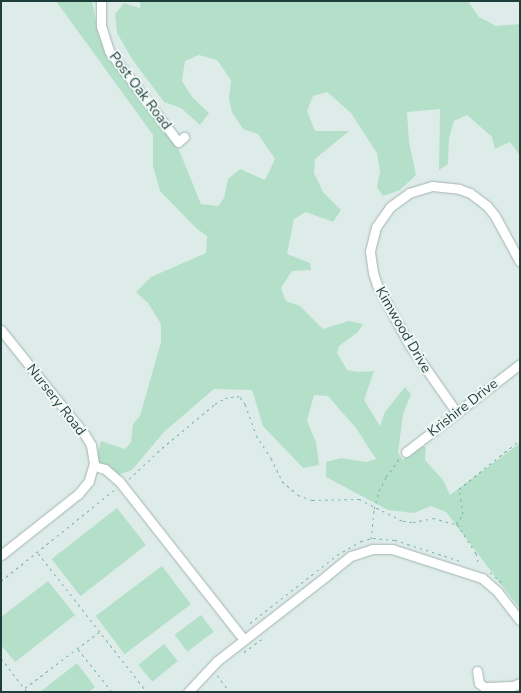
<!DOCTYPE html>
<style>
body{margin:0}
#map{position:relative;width:521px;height:693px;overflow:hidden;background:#deece9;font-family:"Nunito Sans",sans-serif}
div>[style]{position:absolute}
.green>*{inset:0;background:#b4e0c9;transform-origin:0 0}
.path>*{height:1px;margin-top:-0.5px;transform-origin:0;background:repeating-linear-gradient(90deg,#7bb3ae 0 2.5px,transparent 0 6.5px)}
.roads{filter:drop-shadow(0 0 1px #a1b4b2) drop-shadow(0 0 1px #a1b4b2)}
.minor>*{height:9px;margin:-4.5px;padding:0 4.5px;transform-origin:4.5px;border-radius:4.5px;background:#fff}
span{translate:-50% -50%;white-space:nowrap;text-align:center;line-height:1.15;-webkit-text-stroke:4px #eff8f5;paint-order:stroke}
.street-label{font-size:14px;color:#1e3e3c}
.frame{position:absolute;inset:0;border:2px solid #1e3e3c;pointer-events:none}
</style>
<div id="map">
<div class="green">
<i style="clip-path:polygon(56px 1px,92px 1px,99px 36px,108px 57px,165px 127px,179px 150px,201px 204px,218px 206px,224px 198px,228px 179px,240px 169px,265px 180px,275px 159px,258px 134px,243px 129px,232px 112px,229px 99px,231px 80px,217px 60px,199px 55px,185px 61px,182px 81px,192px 97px,209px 113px,200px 125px,181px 108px,164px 102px,132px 59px,117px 33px,115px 14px,124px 3px,140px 8px,140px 1px,468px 1px,479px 17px,496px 26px,520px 24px,520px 156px,510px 142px,495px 149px,492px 137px,467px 115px,454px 121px,449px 138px,448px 164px,439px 170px,440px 109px,407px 112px,409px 142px,416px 175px,400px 190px,383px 196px,377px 187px,380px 172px,377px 153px,351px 113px,327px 92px,313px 96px,307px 111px,315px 131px,349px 131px,315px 159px,314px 173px,323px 192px,341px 210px,333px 222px,306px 212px,294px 219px,287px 254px,310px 263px,311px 270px,292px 271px,281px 288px,286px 301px,300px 306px,323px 329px,349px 321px,363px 324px,358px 332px,339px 346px,337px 353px,347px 370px,358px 372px,374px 371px,364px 400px,380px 426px,385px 412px,405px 387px,411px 394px,403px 414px,398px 453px,403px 460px,415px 447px,426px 447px,425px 460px,443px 480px,450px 495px,520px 443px,520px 609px,446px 512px,431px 506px,414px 513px,388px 510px,326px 477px,326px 462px,341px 458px,366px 462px,376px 459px,356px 428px,328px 396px,314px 395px,307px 421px,316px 442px,319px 465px,303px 468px,263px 426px,252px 390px,214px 389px,164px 432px,132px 470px,109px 478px,98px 469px,97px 455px,101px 441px,125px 449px,131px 442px,133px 424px,140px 416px,161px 342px,161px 324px,148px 303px,136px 292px,151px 277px,206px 253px,207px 236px,196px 228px,160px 191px,153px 166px,153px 135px)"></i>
<i style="left:117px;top:508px;width:47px;height:83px;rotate:52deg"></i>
<i style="left:162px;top:566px;width:48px;height:83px;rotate:53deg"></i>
<i style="clip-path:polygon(48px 581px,75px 615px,15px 662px,1px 645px,1px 617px)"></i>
<i style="left:201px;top:615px;width:21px;height:33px;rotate:53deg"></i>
<i style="left:164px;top:644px;width:22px;height:33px;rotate:51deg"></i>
<i style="clip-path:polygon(77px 663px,95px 687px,89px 692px,40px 692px)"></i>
</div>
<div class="path">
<i style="left:129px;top:479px;width:45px;rotate:-43.2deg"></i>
<i style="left:162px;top:448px;width:69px;rotate:-39.7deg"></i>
<i style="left:215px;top:404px;width:12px;rotate:-31deg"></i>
<i style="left:225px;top:398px;width:12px;rotate:-9deg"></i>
<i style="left:237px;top:396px;width:3px;rotate:18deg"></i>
<i style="left:240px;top:397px;width:9px;rotate:54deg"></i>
<i style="left:245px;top:404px;width:33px;rotate:70deg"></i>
<i style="left:256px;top:435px;width:27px;rotate:57deg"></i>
<i style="left:271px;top:458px;width:25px;rotate:64deg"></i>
<i style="left:282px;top:481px;width:21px;rotate:41deg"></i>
<i style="left:298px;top:495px;width:15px;rotate:20deg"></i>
<i style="left:312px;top:500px;width:47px;rotate:-1.2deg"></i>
<i style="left:359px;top:499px;width:49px;rotate:26.6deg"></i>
<i style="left:403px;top:521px;width:10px;rotate:6deg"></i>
<i style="left:413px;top:522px;width:20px;rotate:-11deg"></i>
<i style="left:433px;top:518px;width:24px;rotate:15deg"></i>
<i style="left:456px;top:524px;width:12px;rotate:-55deg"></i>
<i style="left:463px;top:514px;width:25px;rotate:-99deg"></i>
<i style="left:459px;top:489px;width:78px;rotate:-38.8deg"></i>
<i style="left:457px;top:524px;width:35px;rotate:57deg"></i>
<i style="left:476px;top:553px;width:13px;rotate:77deg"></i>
<i style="left:371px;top:539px;width:30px;rotate:-84deg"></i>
<i style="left:374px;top:509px;width:19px;rotate:-74deg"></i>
<i style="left:379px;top:491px;width:16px;rotate:-63deg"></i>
<i style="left:386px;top:477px;width:24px;rotate:-54deg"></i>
<i style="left:38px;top:553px;width:177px;rotate:51.9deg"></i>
<i style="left:490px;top:572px;width:16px;rotate:43deg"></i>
<i style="left:1px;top:581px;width:145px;rotate:-38.8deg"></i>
<i style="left:250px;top:623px;width:110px;rotate:-38deg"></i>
<i style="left:337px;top:555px;width:28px;rotate:-30deg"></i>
<i style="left:361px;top:541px;width:12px;rotate:-14deg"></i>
<i style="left:373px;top:538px;width:22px;rotate:5deg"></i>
<i style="left:395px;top:540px;width:71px;rotate:17.9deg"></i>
<i style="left:78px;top:649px;width:55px;rotate:51.7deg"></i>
<i style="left:244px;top:652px;width:22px;rotate:-36deg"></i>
<i style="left:1px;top:658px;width:43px;rotate:52.6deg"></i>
<i style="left:217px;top:675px;width:21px;rotate:53deg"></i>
<i style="left:25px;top:688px;width:93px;rotate:-37.1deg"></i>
</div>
<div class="roads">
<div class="minor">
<i style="left:101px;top:1px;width:25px;rotate:90deg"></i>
<i style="left:101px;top:26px;width:26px;rotate:72deg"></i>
<i style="left:109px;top:51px;width:114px;rotate:52.8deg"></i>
<i style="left:178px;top:142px;width:8px;rotate:-40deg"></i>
<i style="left:1px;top:330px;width:134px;rotate:51.3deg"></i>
<i style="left:85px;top:435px;width:12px;rotate:59deg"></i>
<i style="left:91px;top:445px;width:18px;rotate:81deg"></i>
<i style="left:94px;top:463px;width:19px;rotate:106deg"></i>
<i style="left:89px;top:481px;width:17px;rotate:130deg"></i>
<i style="left:78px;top:494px;width:98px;rotate:141.6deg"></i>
<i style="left:457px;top:413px;width:82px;rotate:-125deg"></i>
<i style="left:410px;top:346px;width:69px;rotate:-118.4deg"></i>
<i style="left:377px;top:285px;width:13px;rotate:-108deg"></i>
<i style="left:373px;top:273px;width:22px;rotate:-98deg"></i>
<i style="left:370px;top:251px;width:25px;rotate:-76deg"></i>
<i style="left:376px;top:227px;width:24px;rotate:-55deg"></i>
<i style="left:390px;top:207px;width:24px;rotate:-36deg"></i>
<i style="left:409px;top:193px;width:24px;rotate:-17deg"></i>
<i style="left:432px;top:186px;width:27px;rotate:6deg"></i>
<i style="left:459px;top:189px;width:12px;rotate:20deg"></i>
<i style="left:470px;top:193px;width:21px;rotate:37deg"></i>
<i style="left:487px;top:206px;width:13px;rotate:51deg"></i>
<i style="left:495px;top:216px;width:52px;rotate:61.5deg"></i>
<i style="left:406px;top:452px;width:144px;rotate:-37.7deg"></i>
<i style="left:94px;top:466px;width:11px;rotate:15deg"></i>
<i style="left:105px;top:469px;width:18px;rotate:41deg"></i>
<i style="left:119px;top:481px;width:202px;rotate:51.8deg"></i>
<i style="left:477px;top:671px;width:12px;rotate:81deg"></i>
<i style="left:479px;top:683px;width:6px;rotate:39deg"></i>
<i style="left:484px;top:687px;width:29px;rotate:-2deg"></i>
<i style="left:513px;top:686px;width:8px;rotate:-23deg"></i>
<i style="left:188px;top:692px;width:42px;rotate:-46.9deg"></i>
<i style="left:217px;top:661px;width:138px;rotate:-37.9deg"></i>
<i style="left:326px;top:576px;width:32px;rotate:-39deg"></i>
<i style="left:351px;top:556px;width:22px;rotate:-18deg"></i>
<i style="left:372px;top:549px;width:20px"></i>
<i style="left:392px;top:549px;width:95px;rotate:17.9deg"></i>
<i style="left:482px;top:578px;width:20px;rotate:41deg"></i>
<i style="left:497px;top:591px;width:37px;rotate:52deg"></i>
</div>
</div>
<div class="street-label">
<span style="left:140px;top:91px;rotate:53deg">Post Oak Road</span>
<span style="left:403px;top:330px;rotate:60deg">Kimwood Drive</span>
<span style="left:56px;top:400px;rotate:52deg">Nursery Road</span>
<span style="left:463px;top:408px;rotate:-38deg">Krishire Drive</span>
</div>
<div class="frame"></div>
</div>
